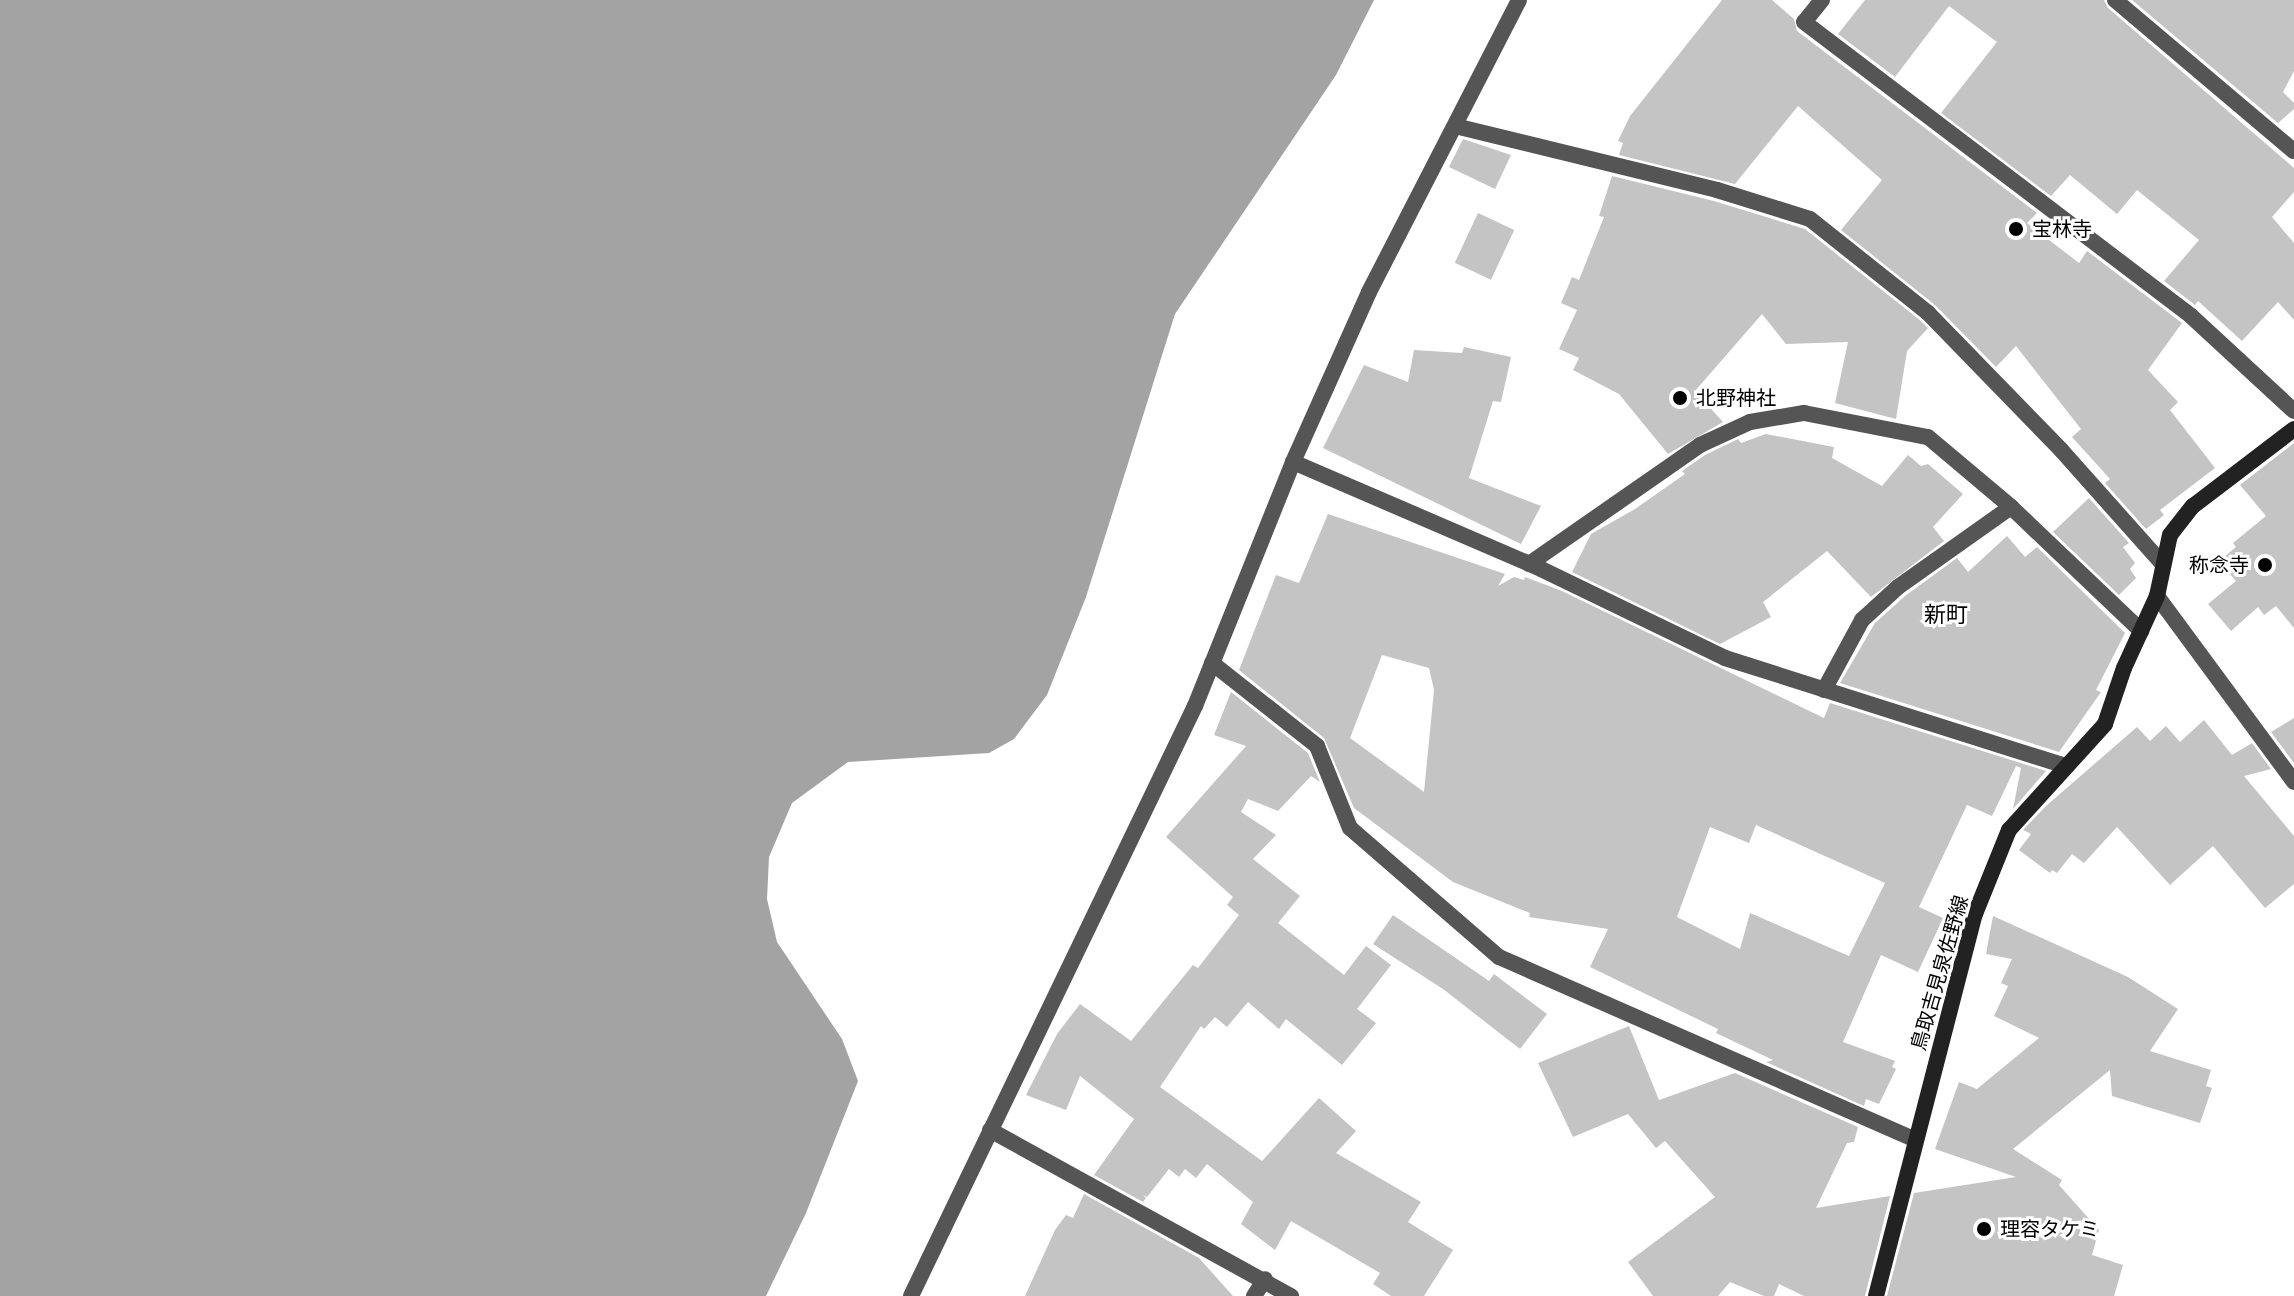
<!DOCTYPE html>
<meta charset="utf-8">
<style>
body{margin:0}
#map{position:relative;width:2294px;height:1296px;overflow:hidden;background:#fff;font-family:Inter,"Noto Sans JP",sans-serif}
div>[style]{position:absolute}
.water>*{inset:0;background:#a3a3a3}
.building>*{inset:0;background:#c4c4c4;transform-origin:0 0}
.street>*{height:16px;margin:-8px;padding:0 8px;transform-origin:8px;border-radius:8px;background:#555}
.secondary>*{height:16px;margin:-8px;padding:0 8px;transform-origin:8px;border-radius:8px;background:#222}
.dots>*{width:22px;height:22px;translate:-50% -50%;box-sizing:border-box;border:4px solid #fff;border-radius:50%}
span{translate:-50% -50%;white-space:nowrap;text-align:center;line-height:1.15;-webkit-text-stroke:6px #fff;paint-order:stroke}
.poi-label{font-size:20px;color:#000}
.left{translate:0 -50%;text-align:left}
.right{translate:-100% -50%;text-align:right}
.street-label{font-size:20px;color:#000}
.neighbourhood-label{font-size:22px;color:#000}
</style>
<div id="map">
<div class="water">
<i style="clip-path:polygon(0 0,1374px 0,1336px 75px,1175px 314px,1086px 597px,1047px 695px,1014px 739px,989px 753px,848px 762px,792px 803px,769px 857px,767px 899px,777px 942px,842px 1039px,858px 1081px,806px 1213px,766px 1296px,0 1296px)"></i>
</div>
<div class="building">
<i style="clip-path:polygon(1722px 0,1772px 0,1794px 19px,1797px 31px,2037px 213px,2027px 223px,2079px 263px,2087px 251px,2182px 323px,2148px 370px,2178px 402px,2170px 410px,2215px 468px,2160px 510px,2164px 515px,2146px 529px,2105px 483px,2110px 479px,2072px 437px,2081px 429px,2016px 346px,1996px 367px,1935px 305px,1841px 230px,1882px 180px,1798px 106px,1735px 184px,1619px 155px,1623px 143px,1618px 141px,1630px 116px)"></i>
<i style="clip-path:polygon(1865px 0,2104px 0,2108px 8px,2294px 168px,2294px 192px,2272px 217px,2294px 243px,2294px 320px,2278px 302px,2242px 341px,2198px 301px,2195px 305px,2164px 281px,2199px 240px,2137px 190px,2117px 214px,2070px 175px,2051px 196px,1941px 113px,1997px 42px,1949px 6px,1895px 77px,1838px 34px)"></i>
<i style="clip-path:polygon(2132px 0,2294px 0,2294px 71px,2283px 92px,2294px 103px,2294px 109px,2278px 123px)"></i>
<i style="clip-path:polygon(1463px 139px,1511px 155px,1495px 189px,1449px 167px)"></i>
<i style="clip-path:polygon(1612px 176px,1714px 201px,1805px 229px,1921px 321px,1928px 328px,1907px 351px,1896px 419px,1835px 403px,1848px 342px,1786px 344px,1762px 314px,1695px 391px,1723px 422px,1668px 454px,1619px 394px,1573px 370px,1579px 358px,1559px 349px,1577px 310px,1561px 303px,1572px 277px,1579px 280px,1604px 217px,1599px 216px)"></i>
<i style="left:1478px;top:213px;width:40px;height:55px;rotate:25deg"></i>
<i style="clip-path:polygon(1464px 347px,1511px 357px,1501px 402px,1493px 401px,1469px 478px,1541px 506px,1521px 544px,1323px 448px,1364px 365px,1408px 382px,1414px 350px,1462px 353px)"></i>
<i style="clip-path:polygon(1766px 434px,1834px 447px,1832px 458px,1882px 486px,1908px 455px,1921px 466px,1928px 464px,1963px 494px,1933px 527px,1944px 541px,1871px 597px,1827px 551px,1763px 602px,1771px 617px,1720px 644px,1572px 572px,1591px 534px,1635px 509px,1685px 474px,1682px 471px,1705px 455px,1738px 439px,1741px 443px)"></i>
<i style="clip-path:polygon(2294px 443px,2294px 628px,2276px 606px,2264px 615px,2258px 607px,2231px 631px,2208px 604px,2236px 581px,2219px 561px,2236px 547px,2233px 543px,2266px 516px,2240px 485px)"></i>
<i style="clip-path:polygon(2089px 498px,2129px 543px,2123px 547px,2135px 563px,2130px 569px,2136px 578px,2119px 595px,2053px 532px)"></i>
<i style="clip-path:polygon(evenodd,1328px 514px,1505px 574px,1498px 586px,1514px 577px,1524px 580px,1525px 577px,1562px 591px,1824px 718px,1830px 703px,2046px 771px,2013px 809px,2021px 768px,2016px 766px,1992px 816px,1967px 805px,1919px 907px,1943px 918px,1918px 972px,1881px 955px,1843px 1042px,1895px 1061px,1892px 1067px,1896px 1069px,1879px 1104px,1866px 1099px,1864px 1106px,1766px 1062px,1773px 1060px,1716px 1033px,1718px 1029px,1590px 967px,1608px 929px,1529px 917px,1530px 913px,1453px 882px,1354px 808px,1324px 738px,1239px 670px,1276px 575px,1299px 583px,1328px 514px,1382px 655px,1429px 668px,1434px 690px,1424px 792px,1350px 738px,1382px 655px,1328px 514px,1756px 825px,1885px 883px,1849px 956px,1750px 913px,1740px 949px,1677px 917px,1710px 827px,1749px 843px,1756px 825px)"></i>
<i style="clip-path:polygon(2007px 536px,2025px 557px,2037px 547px,2125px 633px,2096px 690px,2101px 692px,2059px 752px,1840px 683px,1875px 623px,1905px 596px,1957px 558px,1968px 572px)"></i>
<i style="clip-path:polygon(1231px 692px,1308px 753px,1320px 782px,1311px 776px,1278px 811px,1248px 799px,1241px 812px,1276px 835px,1253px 859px,1300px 896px,1278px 923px,1344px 975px,1366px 946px,1391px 965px,1357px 1009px,1376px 1023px,1342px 1065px,1286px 1019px,1279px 1029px,1248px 1002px,1227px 1027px,1215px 1017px,1204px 1029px,1201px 1026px,1160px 1087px,1262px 1161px,1319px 1098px,1356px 1131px,1336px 1153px,1421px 1202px,1408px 1222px,1453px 1250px,1424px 1296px,1391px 1296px,1373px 1284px,1380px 1273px,1291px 1221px,1275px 1250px,1241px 1224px,1253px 1202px,1207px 1164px,1196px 1178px,1185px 1169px,1179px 1177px,1169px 1169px,1147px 1197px,1143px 1195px,1146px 1198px,1143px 1202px,1094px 1175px,1134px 1119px,1080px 1076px,1066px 1110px,1026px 1095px,1057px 1034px,1080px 1004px,1131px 1041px,1193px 965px,1198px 968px,1239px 915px,1227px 905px,1233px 897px,1166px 837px,1246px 746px,1214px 735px)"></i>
<i style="clip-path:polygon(2294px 718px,2294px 763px,2271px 732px)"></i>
<i style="clip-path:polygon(2204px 720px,2232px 755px,2252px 743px,2271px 769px,2244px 776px,2294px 836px,2294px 884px,2265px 908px,2213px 846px,2170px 885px,2117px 827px,2084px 863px,2072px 854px,2057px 873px,2052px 870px,2050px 873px,2019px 850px,2031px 834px,2023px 830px,2046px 806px,2137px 727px,2150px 741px,2166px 726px,2180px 742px)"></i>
<i style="clip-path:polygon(1393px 915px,1489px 981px,1494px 974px,1547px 1014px,1520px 1049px,1443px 989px,1373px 944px)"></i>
<i style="clip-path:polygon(1993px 916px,2128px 977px,2178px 1009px,2150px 1051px,2211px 1070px,2206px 1086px,2212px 1088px,2200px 1123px,2112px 1096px,2110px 1070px,2013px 1149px,2062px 1180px,2059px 1185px,2099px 1230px,2092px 1255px,2123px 1265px,2114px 1296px,1887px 1296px,1914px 1193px,2016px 1177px,1935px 1149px,1959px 1082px,1977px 1089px,2039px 1038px,1994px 1016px,2008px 986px,2001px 983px,2012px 959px,1986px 954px)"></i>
<i style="clip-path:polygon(1629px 1026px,1659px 1100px,1735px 1073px,1858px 1127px,1854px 1142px,1847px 1143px,1816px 1208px,1890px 1196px,1865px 1296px,1804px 1296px,1779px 1284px,1774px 1296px,1764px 1296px,1730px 1282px,1718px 1296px,1653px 1296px,1628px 1262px,1715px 1197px,1665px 1141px,1656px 1148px,1628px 1114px,1573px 1137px,1538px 1063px)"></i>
<i style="clip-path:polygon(1084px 1194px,1199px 1258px,1233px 1296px,1025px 1296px,1055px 1230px,1066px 1215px,1073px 1218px)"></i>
</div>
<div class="street">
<i style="left:1822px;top:0;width:28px;rotate:129deg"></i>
<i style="left:1804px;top:22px;width:486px;rotate:37.2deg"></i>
<i style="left:2191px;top:316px;width:140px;rotate:42.7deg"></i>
<i style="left:2115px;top:0;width:234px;rotate:40.2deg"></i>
<i style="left:1455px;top:126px;width:270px;rotate:13.7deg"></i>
<i style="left:1717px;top:190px;width:97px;rotate:17.3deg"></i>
<i style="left:1810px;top:219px;width:151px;rotate:38.5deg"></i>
<i style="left:1928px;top:313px;width:192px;rotate:45.8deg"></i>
<i style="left:2062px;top:451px;width:149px;rotate:48.3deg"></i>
<i style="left:1293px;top:462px;width:270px;rotate:23.3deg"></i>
<i style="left:1541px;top:569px;width:204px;rotate:25.8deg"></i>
<i style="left:1725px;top:658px;width:358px;rotate:17.6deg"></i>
<i style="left:1529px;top:564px;width:208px;rotate:-34.8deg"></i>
<i style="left:1700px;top:445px;width:55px;rotate:-24.7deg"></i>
<i style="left:1750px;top:422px;width:55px;rotate:-9.5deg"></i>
<i style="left:1804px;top:413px;width:126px;rotate:11deg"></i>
<i style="left:1928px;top:437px;width:109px;rotate:40.1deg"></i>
<i style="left:2011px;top:507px;width:180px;rotate:43.6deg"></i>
<i style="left:2157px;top:596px;width:231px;rotate:53.6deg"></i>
<i style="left:1212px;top:663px;width:134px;rotate:38.3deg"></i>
<i style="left:1317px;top:746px;width:88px;rotate:68.1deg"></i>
<i style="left:1350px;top:828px;width:197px;rotate:40.9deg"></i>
<i style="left:1499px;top:957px;width:454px;rotate:23.7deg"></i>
<i style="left:1824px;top:690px;width:80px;rotate:-61.5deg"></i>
<i style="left:1862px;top:620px;width:49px;rotate:-42.5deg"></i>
<i style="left:1898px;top:587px;width:138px;rotate:-35.3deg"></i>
<i style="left:990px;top:1130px;width:344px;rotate:28.9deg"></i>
<i style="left:911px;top:1296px;width:655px;rotate:-64.3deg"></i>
<i style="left:1195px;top:706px;width:263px;rotate:-68.1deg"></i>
<i style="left:1293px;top:462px;width:186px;rotate:-65.9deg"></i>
<i style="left:1369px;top:292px;width:328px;rotate:-62.8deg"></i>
<i style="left:1254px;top:1296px;width:20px;rotate:-57deg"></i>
</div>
<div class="secondary">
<i style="left:1876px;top:1296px;width:395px;rotate:-75.5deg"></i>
<i style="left:1975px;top:914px;width:91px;rotate:-68deg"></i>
<i style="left:2009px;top:830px;width:143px;rotate:-47.8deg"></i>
<i style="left:2105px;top:724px;width:59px;rotate:-71.3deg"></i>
<i style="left:2124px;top:668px;width:79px;rotate:-65.4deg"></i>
<i style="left:2157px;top:596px;width:62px;rotate:-78deg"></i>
<i style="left:2170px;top:535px;width:37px;rotate:-52deg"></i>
<i style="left:2193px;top:506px;width:127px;rotate:-37.3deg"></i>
</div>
<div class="dots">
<i style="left:2016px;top:229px;background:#000"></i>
<i style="left:1680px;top:398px;background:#000"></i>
<i style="left:2265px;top:565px;background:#000"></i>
<i style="left:1984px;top:1229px;background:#000"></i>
</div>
<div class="poi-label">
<span class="left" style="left:2032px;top:229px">宝林寺</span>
<span class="left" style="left:1696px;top:398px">北野神社</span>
<span class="right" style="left:2249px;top:565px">称念寺</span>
<span class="left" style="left:2000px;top:1229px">理容タケミ</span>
</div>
<div class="street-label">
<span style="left:1940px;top:973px;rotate:-74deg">鳥取吉見泉佐野線</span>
</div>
<div class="neighbourhood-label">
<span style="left:1946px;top:615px">新町</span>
</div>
</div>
